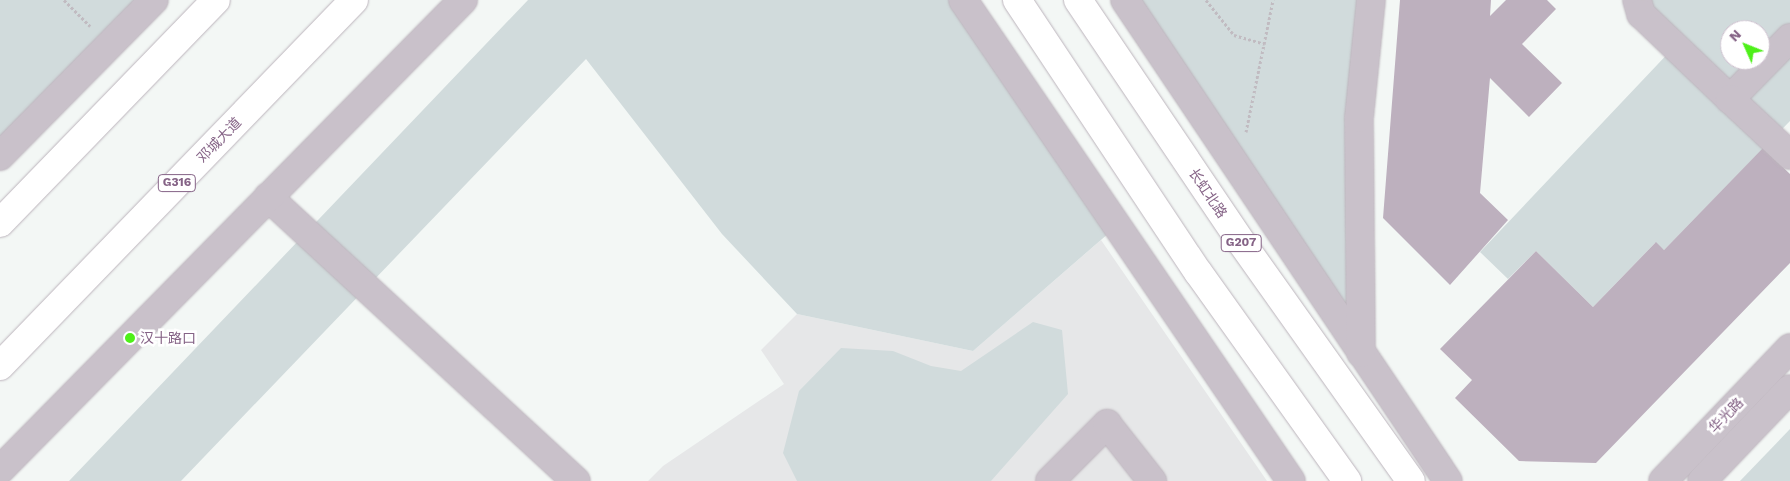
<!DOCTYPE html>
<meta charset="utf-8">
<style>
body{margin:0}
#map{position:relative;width:1790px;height:481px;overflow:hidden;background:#f3f7f5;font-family:"Work Sans","Noto Sans SC",sans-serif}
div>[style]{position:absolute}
.built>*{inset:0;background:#e6e7e8}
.green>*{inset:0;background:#d1dbdc}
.building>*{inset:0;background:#bdb0be}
.path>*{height:3px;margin-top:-1.5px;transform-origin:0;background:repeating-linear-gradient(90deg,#c1bbc1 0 2.5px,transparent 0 5px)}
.roads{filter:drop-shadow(0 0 1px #bcb4bc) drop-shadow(0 0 1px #bcb4bc)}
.minor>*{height:28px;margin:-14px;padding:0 14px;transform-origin:14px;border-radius:14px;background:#c9c1ca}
.highway>*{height:28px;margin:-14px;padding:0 14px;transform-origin:14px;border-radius:14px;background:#fff}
.dots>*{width:14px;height:14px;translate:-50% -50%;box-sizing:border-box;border:2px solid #fff;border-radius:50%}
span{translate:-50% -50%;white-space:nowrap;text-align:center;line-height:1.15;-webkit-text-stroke:5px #fff;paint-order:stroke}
.shield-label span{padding:1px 4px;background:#fff;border:1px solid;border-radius:4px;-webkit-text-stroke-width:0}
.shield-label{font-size:12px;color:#856386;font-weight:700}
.street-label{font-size:14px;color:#856386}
.poi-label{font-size:14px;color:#856386}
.left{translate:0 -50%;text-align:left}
.north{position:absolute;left:1720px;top:20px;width:50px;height:50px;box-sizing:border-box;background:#fff;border:1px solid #cec1cf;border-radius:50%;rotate:314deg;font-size:14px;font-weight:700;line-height:20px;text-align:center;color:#856386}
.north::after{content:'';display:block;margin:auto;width:18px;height:22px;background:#4ef019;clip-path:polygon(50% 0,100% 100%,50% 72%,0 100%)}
</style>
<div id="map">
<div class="built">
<i style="clip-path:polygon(1101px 240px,1267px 481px,648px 481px,663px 466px,784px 384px,761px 350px,797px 314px,973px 351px)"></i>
</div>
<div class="green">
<i style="clip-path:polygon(0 0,154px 0,0 156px)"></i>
<i style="clip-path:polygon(528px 0,963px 0,1117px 226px,973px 351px,797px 314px,722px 234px,586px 59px,181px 481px,69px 481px)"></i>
<i style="clip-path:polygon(1125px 0,1371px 0,1361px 353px)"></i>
<i style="clip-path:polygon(evenodd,1637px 0,1790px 0,1790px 121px,1664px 250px,1655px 243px,1593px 307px,1536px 251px,1508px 279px,1480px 252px,1675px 46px,1637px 0,1730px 30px,1760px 30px,1760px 60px,1730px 60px,1730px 30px)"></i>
<i style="clip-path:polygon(1033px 322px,1062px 330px,1068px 394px,991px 481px,797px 481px,783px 453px,799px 391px,841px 348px,893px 351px,931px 366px,961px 371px)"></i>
<i style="clip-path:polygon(1790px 429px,1790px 481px,1740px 481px)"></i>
</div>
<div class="building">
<i style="clip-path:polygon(1400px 0,1491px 0,1490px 16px,1506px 0,1547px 0,1556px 9px,1522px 44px,1562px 83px,1529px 117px,1490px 78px,1480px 193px,1508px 220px,1450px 285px,1383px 218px)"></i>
<i style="clip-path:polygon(1763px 148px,1790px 174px,1790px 263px,1596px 463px,1519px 461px,1455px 398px,1472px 380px,1440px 349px,1536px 251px,1593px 307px,1656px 242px,1664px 250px)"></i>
</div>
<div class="path">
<i style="left:64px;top:0;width:37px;rotate:45deg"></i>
<i style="left:1206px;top:0;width:45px;rotate:51.3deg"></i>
<i style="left:1234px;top:35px;width:32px;rotate:16deg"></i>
<i style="left:1246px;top:132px;width:135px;rotate:-78.4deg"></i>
</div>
<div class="roads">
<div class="minor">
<i style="left:963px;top:0;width:582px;rotate:55.71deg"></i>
<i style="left:1125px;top:0;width:579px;rotate:56.12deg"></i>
<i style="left:1637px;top:0;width:15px;rotate:74deg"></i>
<i style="left:1641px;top:14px;width:123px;rotate:43.7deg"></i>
<i style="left:1790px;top:38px;width:86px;rotate:134.5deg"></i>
<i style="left:1730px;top:99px;width:82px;rotate:43deg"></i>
<i style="left:0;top:156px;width:219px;rotate:-45.4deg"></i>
<i style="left:268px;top:197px;width:419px;rotate:42.7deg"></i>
<i style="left:1361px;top:353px;width:235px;rotate:-90.5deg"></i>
<i style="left:1359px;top:118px;width:119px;rotate:-84.2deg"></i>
<i style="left:0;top:470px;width:660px;rotate:-45.43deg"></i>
<i style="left:1050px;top:481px;width:81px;rotate:-45deg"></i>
<i style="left:1107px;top:424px;width:73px;rotate:51.7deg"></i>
<i style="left:1663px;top:481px;width:184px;rotate:-46.3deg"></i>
<i style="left:1702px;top:481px;width:127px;rotate:-46.3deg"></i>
</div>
<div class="highway">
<i style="left:1017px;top:0;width:327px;rotate:56.4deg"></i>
<i style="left:1198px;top:272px;width:257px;rotate:54.5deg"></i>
<i style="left:1078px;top:0;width:292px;rotate:56deg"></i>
<i style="left:1241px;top:242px;width:293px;rotate:54.6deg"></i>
<i style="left:0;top:223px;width:310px;rotate:-45.9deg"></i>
<i style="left:0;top:366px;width:509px;rotate:-45.95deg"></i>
</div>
</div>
<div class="dots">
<i style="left:130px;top:338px;background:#4ef019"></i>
</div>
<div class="shield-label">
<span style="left:177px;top:183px">G316</span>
<span style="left:1241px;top:243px">G207</span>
</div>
<div class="street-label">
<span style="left:219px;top:140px;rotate:-46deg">邓城大道</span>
<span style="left:1208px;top:193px;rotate:56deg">长虹北路</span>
<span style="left:1726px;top:415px;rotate:-46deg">华光路</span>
</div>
<div class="poi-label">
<span class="left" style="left:140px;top:338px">汉十路口</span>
</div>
<div class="north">N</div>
</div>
